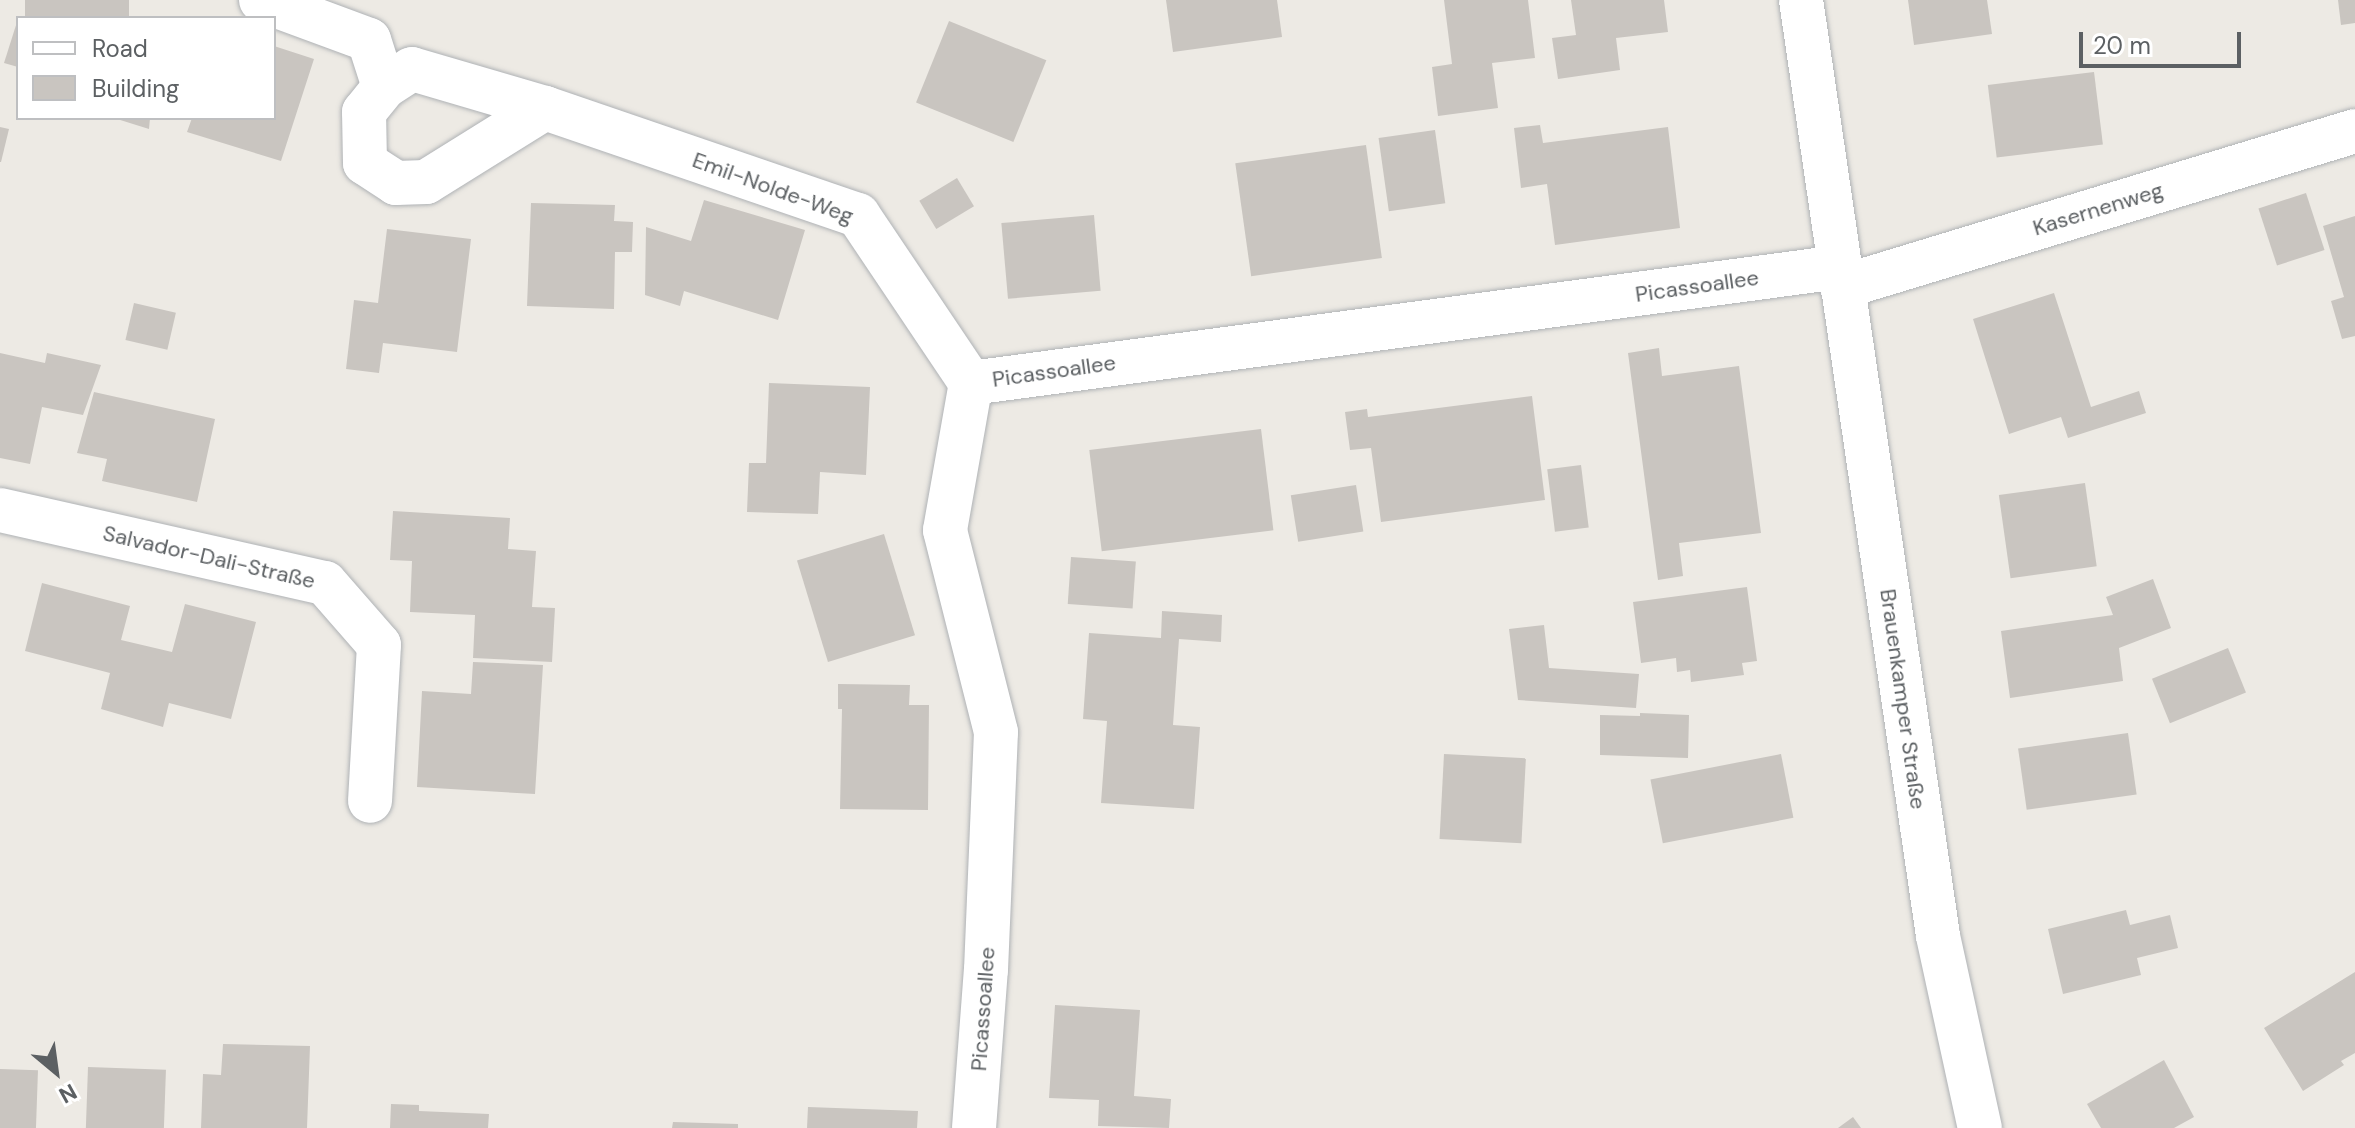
<!DOCTYPE html>
<meta charset="utf-8">
<style>
body{margin:0}
#map{position:relative;width:2355px;height:1128px;overflow:hidden;background:#edeae4;font-family:"DM Sans",sans-serif}
div>[style]{position:absolute}
.building>*{inset:0;background:#c9c5c0;transform-origin:0 0}
.roads{filter:drop-shadow(0 0 2px #afb2b5) drop-shadow(0 0 2px #afb2b5)}
.street>*{height:44px;margin:-22px;padding:0 22px;transform-origin:22px;border-radius:22px;background:#fff}
span{translate:-50% -50%;white-space:nowrap;text-align:center;line-height:1.15;-webkit-text-stroke:6px #fff;paint-order:stroke}
.street-label{font-size:22px;color:#5c6063}
.legend{position:absolute;left:16px;top:16px;width:260px;height:104px;box-sizing:border-box;background:#fff;border:2px solid #bebfc1;margin:0;padding:10px 14px;list-style:none;font-size:24px;color:#5c6063}
.legend li{display:flex;align-items:center;gap:16px;height:40px}
.legend b{width:40px;border:2px solid #bebfc1}
.north{position:absolute;left:16px;top:1032px;width:80px;height:80px;-webkit-text-stroke:6px #fff;paint-order:stroke;rotate:151deg;font-size:22px;font-weight:700;line-height:32px;text-align:center;color:#5c6063}
.north::after{content:'';display:block;margin:auto;width:28px;height:36px;background:#5c6063;clip-path:polygon(50% 0,100% 100%,50% 72%,0 100%)}
.scale{position:absolute;left:2079px;top:32px;width:162px;height:36px;box-sizing:border-box;border:4px solid #5c6063;border-top:0;padding-left:10px;font-size:24px;line-height:28px;white-space:nowrap;color:#5c6063;-webkit-text-stroke:6px #fff;paint-order:stroke}
</style>
<div id="map">
<div class="building">
<i style="left:25px;top:0;width:104px;height:19px"></i>
<i style="clip-path:polygon(1166px 0,1277px 0,1282px 37px,1173px 52px)"></i>
<i style="clip-path:polygon(1444px 0,1528px 0,1535px 58px,1492px 63px,1498px 108px,1438px 116px,1432px 67px,1452px 64px)"></i>
<i style="clip-path:polygon(1571px 0,1664px 0,1668px 32px,1616px 38px,1620px 70px,1558px 79px,1552px 38px,1576px 35px)"></i>
<i style="clip-path:polygon(1908px 0,1987px 0,1992px 34px,1914px 45px)"></i>
<i style="clip-path:polygon(2338px 0,2355px 0,2355px 23px,2341px 25px)"></i>
<i style="left:949px;top:21px;width:105px;height:88px;rotate:22deg"></i>
<i style="clip-path:polygon(17px 22px,18px 22px,18px 67px,4px 63px)"></i>
<i style="clip-path:polygon(274px 46px,314px 59px,281px 161px,187px 132px,192px 118px,274px 118px)"></i>
<i style="left:2094px;top:72px;width:73px;height:107px;rotate:83deg"></i>
<i style="clip-path:polygon(117px 118px,150px 118px,149px 129px,117px 119px)"></i>
<i style="clip-path:polygon(1540px 125px,1543px 143px,1668px 127px,1680px 228px,1555px 245px,1547px 184px,1521px 188px,1514px 128px)"></i>
<i style="clip-path:polygon(0 127px,9px 129px,1px 162px,0 162px)"></i>
<i style="left:1435px;top:130px;width:74px;height:57px;rotate:82deg"></i>
<i style="left:1366px;top:145px;width:114px;height:132px;rotate:82deg"></i>
<i style="left:957px;top:178px;width:33px;height:44px;rotate:59deg"></i>
<i style="left:2306px;top:193px;width:60px;height:50px;rotate:72deg"></i>
<i style="clip-path:polygon(704px 200px,805px 230px,778px 320px,684px 291px,680px 306px,645px 295px,646px 227px,691px 241px)"></i>
<i style="clip-path:polygon(531px 203px,615px 205px,614px 221px,633px 222px,632px 252px,615px 252px,614px 309px,527px 306px)"></i>
<i style="left:1094px;top:215px;width:76px;height:93px;rotate:85deg"></i>
<i style="clip-path:polygon(2355px 216px,2355px 336px,2342px 339px,2331px 301px,2344px 297px,2323px 226px)"></i>
<i style="clip-path:polygon(387px 229px,471px 239px,457px 352px,383px 343px,379px 373px,346px 369px,354px 300px,378px 303px)"></i>
<i style="clip-path:polygon(2054px 293px,2091px 407px,2139px 391px,2146px 413px,2068px 438px,2061px 417px,2009px 434px,1973px 319px)"></i>
<i style="left:134px;top:303px;width:43px;height:38px;rotate:13deg"></i>
<i style="clip-path:polygon(1659px 348px,1662px 376px,1739px 366px,1761px 533px,1679px 543px,1683px 576px,1658px 580px,1628px 353px)"></i>
<i style="clip-path:polygon(0 353px,45px 363px,47px 353px,101px 365px,83px 415px,42px 407px,30px 464px,0 458px)"></i>
<i style="clip-path:polygon(769px 383px,870px 387px,866px 475px,820px 472px,818px 514px,747px 512px,749px 463px,766px 463px)"></i>
<i style="clip-path:polygon(94px 392px,215px 419px,197px 502px,102px 481px,107px 459px,77px 453px)"></i>
<i style="clip-path:polygon(1532px 396px,1545px 500px,1381px 522px,1371px 448px,1350px 450px,1345px 412px,1367px 409px,1368px 417px)"></i>
<i style="left:1261px;top:429px;width:102px;height:173px;rotate:83deg"></i>
<i style="left:1581px;top:465px;width:63px;height:34px;rotate:83deg"></i>
<i style="left:2085px;top:483px;width:84px;height:87px;rotate:82deg"></i>
<i style="left:1356px;top:485px;width:47px;height:66px;rotate:81deg"></i>
<i style="clip-path:polygon(393px 511px,510px 518px,508px 549px,536px 551px,532px 607px,555px 608px,552px 662px,473px 658px,475px 615px,410px 612px,412px 561px,390px 560px)"></i>
<i style="left:884px;top:534px;width:106px;height:91px;rotate:73deg"></i>
<i style="left:1071px;top:557px;width:65px;height:47px;rotate:4deg"></i>
<i style="clip-path:polygon(2153px 579px,2171px 628px,2119px 648px,2123px 681px,2010px 698px,2001px 631px,2113px 615px,2106px 597px)"></i>
<i style="clip-path:polygon(42px 583px,130px 606px,121px 640px,172px 652px,185px 604px,256px 622px,231px 719px,169px 703px,163px 727px,101px 709px,110px 673px,25px 651px)"></i>
<i style="clip-path:polygon(1747px 587px,1757px 661px,1742px 663px,1744px 675px,1691px 682px,1690px 670px,1677px 672px,1676px 658px,1641px 663px,1633px 602px)"></i>
<i style="clip-path:polygon(1162px 611px,1222px 615px,1221px 642px,1179px 639px,1173px 725px,1200px 727px,1194px 809px,1101px 803px,1107px 721px,1083px 719px,1089px 633px,1161px 638px)"></i>
<i style="clip-path:polygon(1544px 625px,1549px 668px,1639px 674px,1636px 708px,1518px 700px,1509px 629px)"></i>
<i style="left:2228px;top:648px;width:48px;height:82px;rotate:68deg"></i>
<i style="clip-path:polygon(473px 662px,543px 665px,535px 794px,417px 787px,422px 691px,471px 694px)"></i>
<i style="clip-path:polygon(838px 684px,910px 685px,909px 705px,929px 705px,928px 810px,840px 809px,842px 709px,838px 709px)"></i>
<i style="clip-path:polygon(1640px 713px,1689px 715px,1688px 758px,1600px 755px,1600px 715px,1640px 716px)"></i>
<i style="left:2128px;top:733px;width:62px;height:111px;rotate:82deg"></i>
<i style="left:1444px;top:754px;width:82px;height:85px;rotate:3deg"></i>
<i style="left:1781px;top:754px;width:65px;height:133px;rotate:79deg"></i>
<i style="clip-path:polygon(2126px 910px,2130px 925px,2170px 915px,2178px 948px,2137px 958px,2141px 975px,2063px 994px,2048px 929px)"></i>
<i style="clip-path:polygon(2355px 972px,2355px 1053px,2341px 1061px,2344px 1065px,2303px 1091px,2264px 1028px)"></i>
<i style="clip-path:polygon(1055px 1005px,1140px 1010px,1134px 1096px,1171px 1099px,1169px 1128px,1098px 1126px,1099px 1100px,1049px 1098px)"></i>
<i style="clip-path:polygon(223px 1044px,310px 1046px,307px 1128px,201px 1128px,203px 1074px,221px 1075px)"></i>
<i style="clip-path:polygon(2164px 1060px,2194px 1117px,2174px 1128px,2101px 1128px,2087px 1104px)"></i>
<i style="left:88px;top:1067px;width:78px;height:61px;rotate:2deg"></i>
<i style="left:0;top:1069px;width:38px;height:59px;rotate:2deg"></i>
<i style="clip-path:polygon(391px 1104px,419px 1105px,419px 1111px,489px 1114px,488px 1128px,390px 1128px)"></i>
<i style="clip-path:polygon(808px 1107px,918px 1111px,917px 1128px,807px 1128px)"></i>
<i style="clip-path:polygon(1853px 1117px,1861px 1128px,1838px 1128px)"></i>
<i style="clip-path:polygon(673px 1122px,738px 1124px,738px 1128px,672px 1128px)"></i>
</div>
<div class="roads">
<div class="street">
<i style="left:261px;top:0;width:115px;rotate:20.3deg"></i>
<i style="left:369px;top:40px;width:49px;rotate:72.3deg"></i>
<i style="left:1801px;top:0;width:946px;rotate:81.67deg"></i>
<i style="left:1938px;top:936px;width:197px;rotate:77.7deg"></i>
<i style="left:545px;top:108px;width:140px;rotate:148.1deg"></i>
<i style="left:426px;top:182px;width:30px;rotate:178deg"></i>
<i style="left:396px;top:183px;width:37px;rotate:-147deg"></i>
<i style="left:365px;top:163px;width:51px;rotate:-91.1deg"></i>
<i style="left:364px;top:112px;width:32px;rotate:-51deg"></i>
<i style="left:384px;top:87px;width:33px;rotate:-33deg"></i>
<i style="left:412px;top:69px;width:139px;rotate:16.3deg"></i>
<i style="left:545px;top:108px;width:331px;rotate:18.9deg"></i>
<i style="left:858px;top:215px;width:202px;rotate:56.1deg"></i>
<i style="left:1842px;top:287px;width:536px;rotate:-16.91deg"></i>
<i style="left:0;top:510px;width:333px;rotate:12.7deg"></i>
<i style="left:325px;top:583px;width:82px;rotate:48.9deg"></i>
<i style="left:379px;top:645px;width:156px;rotate:93.3deg"></i>
<i style="left:974px;top:1128px;width:158px;rotate:-85.7deg"></i>
<i style="left:986px;top:970px;width:238px;rotate:-87.6deg"></i>
<i style="left:996px;top:732px;width:208px;rotate:-104.2deg"></i>
<i style="left:945px;top:530px;width:149px;rotate:-80deg"></i>
<i style="left:971px;top:383px;width:876px;rotate:-7.61deg"></i>
</div>
</div>
<div class="street-label">
<span style="left:773px;top:188px;rotate:20deg">Emil-Nolde-Weg</span>
<span style="left:2098px;top:209px;rotate:-17deg">Kasernenweg</span>
<span style="left:1697px;top:286px;rotate:-8deg">Picassoallee</span>
<span style="left:1054px;top:371px;rotate:-8deg">Picassoallee</span>
<span style="left:209px;top:557px;rotate:13deg">Salvador-Dali-Straße</span>
<span style="left:1903px;top:699px;rotate:82deg">Brauenkamper Straße</span>
<span style="left:983px;top:1009px;rotate:-86deg">Picassoallee</span>
</div>
<ul class="legend">
<li><b style="height:10px;background:#fff"></b>Road</li>
<li><b style="height:22px;background:#c9c5c0"></b>Building</li>
</ul>
<div class="north">N</div>
<div class="scale">20 m</div>
</div>
